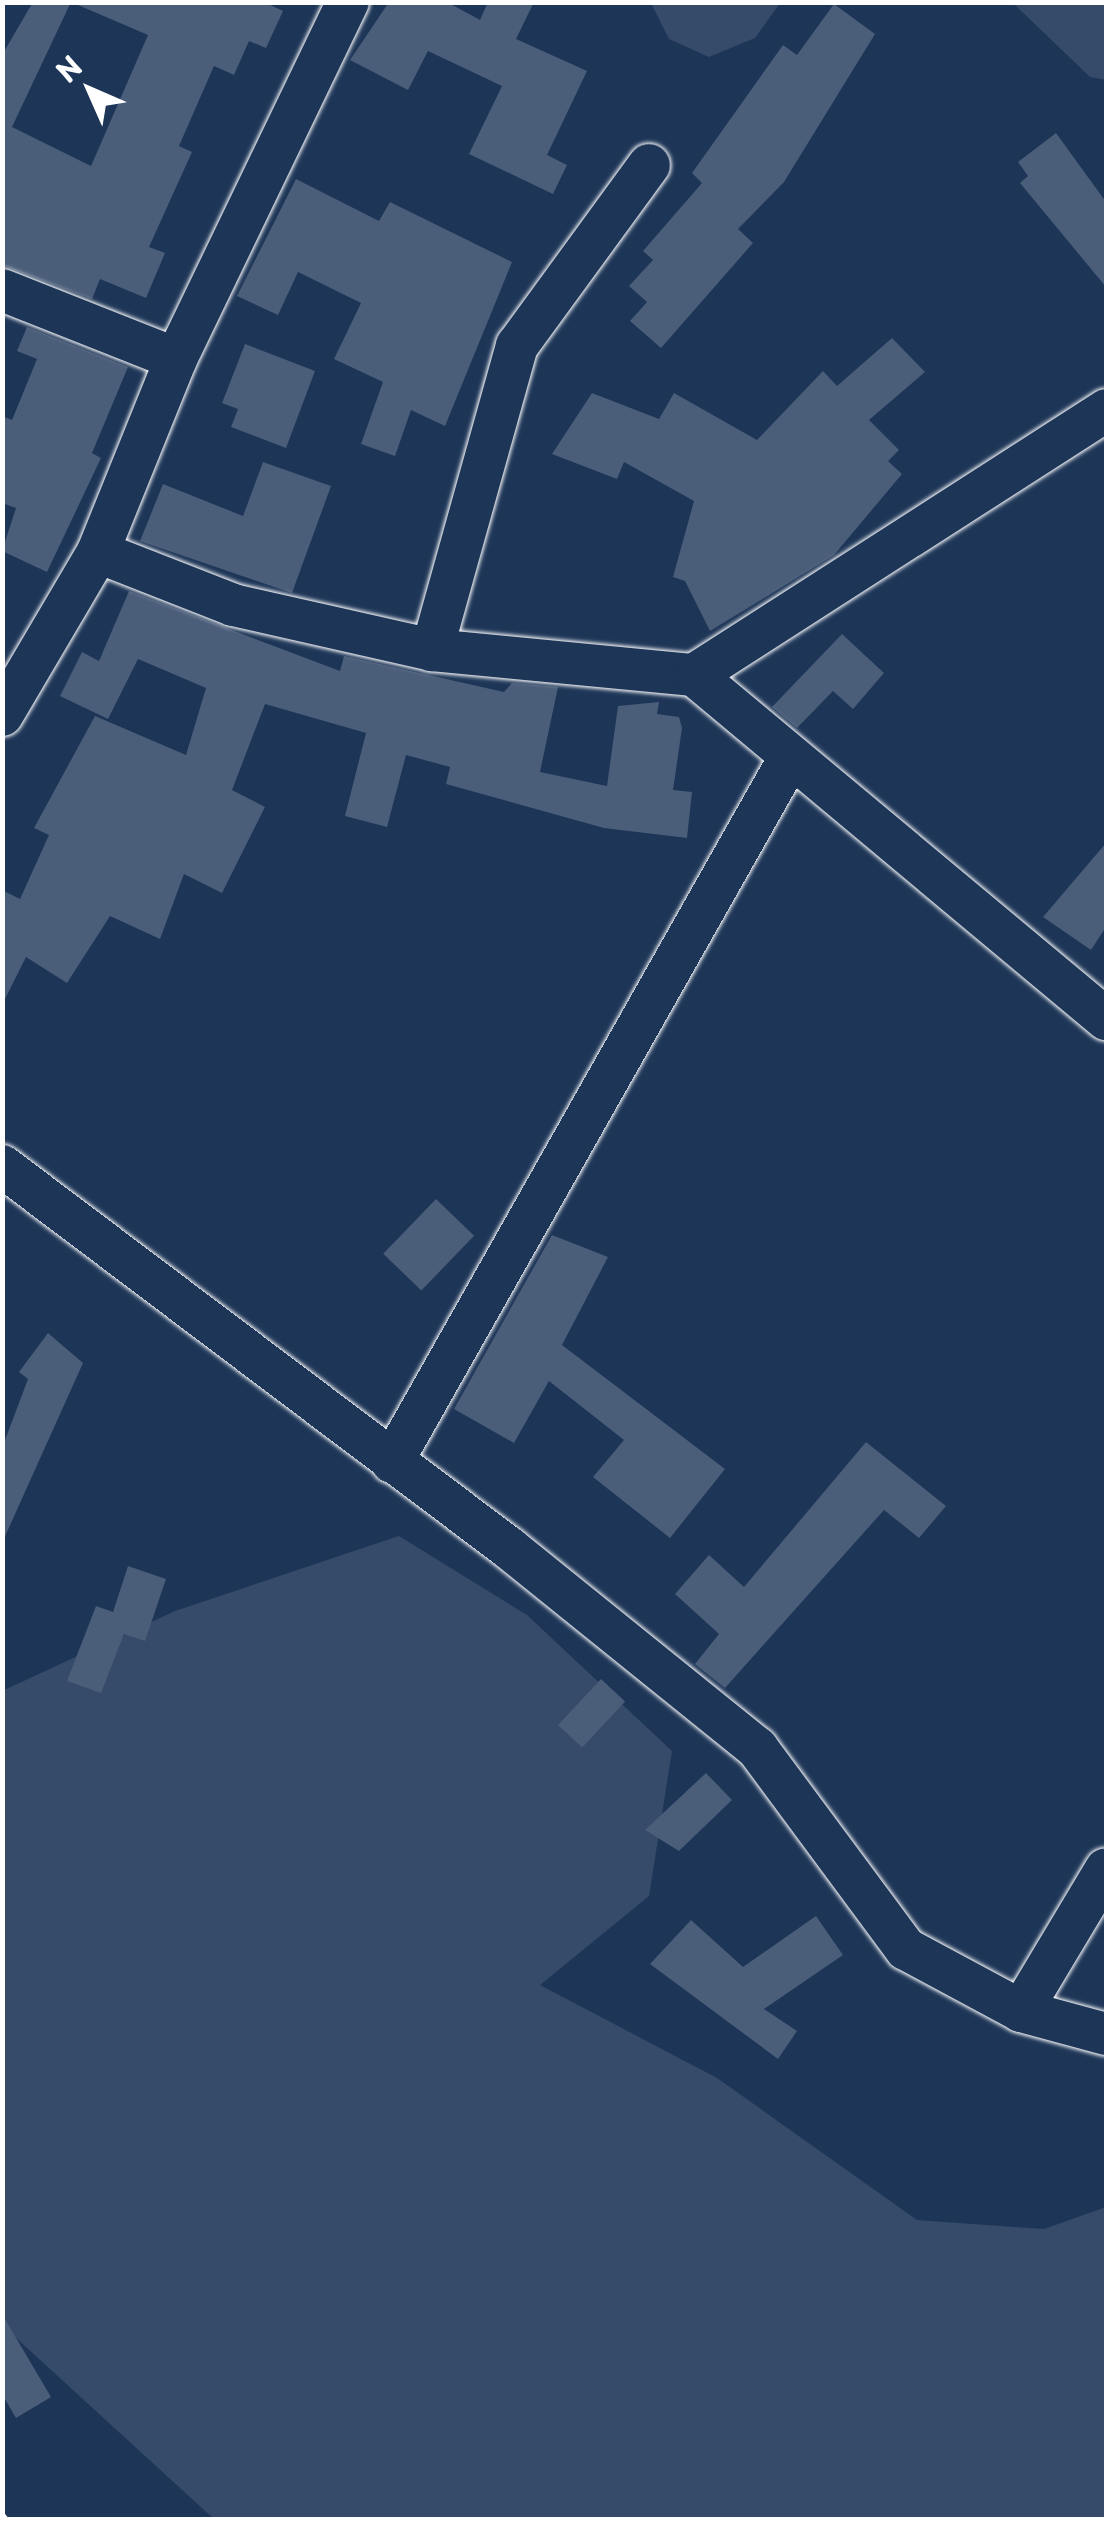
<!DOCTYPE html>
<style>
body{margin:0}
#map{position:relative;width:1109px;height:2522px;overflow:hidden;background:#1d3557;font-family:"Playpen Sans",sans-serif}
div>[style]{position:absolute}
.green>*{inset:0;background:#364b69}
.building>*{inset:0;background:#4a5d79;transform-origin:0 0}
.path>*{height:6px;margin-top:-3px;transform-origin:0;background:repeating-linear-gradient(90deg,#fff 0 10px,transparent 0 18px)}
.roads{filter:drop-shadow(0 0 2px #fff) drop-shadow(0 0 2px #fff)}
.minor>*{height:42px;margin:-21px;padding:0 21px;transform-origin:21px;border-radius:21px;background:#1d3557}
span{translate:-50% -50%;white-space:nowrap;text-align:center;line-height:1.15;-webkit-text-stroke:8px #1d3557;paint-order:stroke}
.frame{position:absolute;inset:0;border:5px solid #fff;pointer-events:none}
.north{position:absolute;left:40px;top:40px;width:100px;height:100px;-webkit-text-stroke:8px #1d3557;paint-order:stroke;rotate:315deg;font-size:28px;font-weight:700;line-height:40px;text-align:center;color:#fff}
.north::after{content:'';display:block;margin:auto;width:35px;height:45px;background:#fff;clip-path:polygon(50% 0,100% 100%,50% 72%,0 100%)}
</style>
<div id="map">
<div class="green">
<i style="clip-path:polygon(651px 3px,780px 3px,755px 38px,709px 57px,669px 39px)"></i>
<i style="clip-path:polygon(1013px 3px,1106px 3px,1106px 80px,1090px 77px)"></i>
<i style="clip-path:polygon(399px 1536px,527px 1615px,672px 1751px,649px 1896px,540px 1985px,717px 2078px,917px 2220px,1044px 2229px,1106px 2207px,1106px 2519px,215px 2520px,3px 2326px,2px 1691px,175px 1611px)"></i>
</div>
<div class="building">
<i style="clip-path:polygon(33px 2px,71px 2px,12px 127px,91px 166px,148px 35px,71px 2px,264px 2px,283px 11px,266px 48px,249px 41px,234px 75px,214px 66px,179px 146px,192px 152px,149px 247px,165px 253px,146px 298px,100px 279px,92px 299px,2px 265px,2px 55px)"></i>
<i style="clip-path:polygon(389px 2px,447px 2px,480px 20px,488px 2px,534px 2px,516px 39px,587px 71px,547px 155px,567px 165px,553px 194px,469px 154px,502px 86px,428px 51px,408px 90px,350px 60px)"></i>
<i style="clip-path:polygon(834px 4px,875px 34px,784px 182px,738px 229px,753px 243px,661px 348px,630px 321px,647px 302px,629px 286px,653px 260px,643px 251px,702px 183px,692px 173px,783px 45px,797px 55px)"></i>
<i style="clip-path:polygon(1056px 133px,1106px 202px,1106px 287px,1020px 183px,1028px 176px,1018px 162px)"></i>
<i style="clip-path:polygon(296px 179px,379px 221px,390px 202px,512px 262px,445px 426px,411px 410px,395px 456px,361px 444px,383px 382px,334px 359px,361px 303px,298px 272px,278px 315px,237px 296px)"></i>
<i style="clip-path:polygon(27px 327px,128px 367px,92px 453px,101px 458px,47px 572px,2px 551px,16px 508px,2px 503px,2px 416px,12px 420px,37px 359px,17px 351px)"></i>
<i style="clip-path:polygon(892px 338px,925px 372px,869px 420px,899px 450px,888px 461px,902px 474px,834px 555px,710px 631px,685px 581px,673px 577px,694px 501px,624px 462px,617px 479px,552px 454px,592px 393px,659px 419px,674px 393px,757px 440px,823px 371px,837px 386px)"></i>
<i style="clip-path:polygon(245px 344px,315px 371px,286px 448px,231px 427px,238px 409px,222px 403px)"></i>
<i style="clip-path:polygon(263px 462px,331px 486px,292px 593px,140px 541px,163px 484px,243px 516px)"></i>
<i style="clip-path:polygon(129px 591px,340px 671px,344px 656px,504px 692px,512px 683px,558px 687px,540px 772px,607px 786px,618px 706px,659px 702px,657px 714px,679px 717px,682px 728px,673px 790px,692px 792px,687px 838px,604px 828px,446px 784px,450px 767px,406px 755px,387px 827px,345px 816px,366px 733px,265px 704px,232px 790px,265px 807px,222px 893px,184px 874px,160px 939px,110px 916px,67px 983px,26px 957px,2px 1005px,2px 890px,20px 899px,49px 835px,34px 828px,95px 716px,186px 755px,206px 688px,138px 659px,108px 719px,60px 696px,82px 652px,99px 661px)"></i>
<i style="clip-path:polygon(842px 634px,884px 673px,853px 709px,833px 691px,797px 728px,772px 707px)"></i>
<i style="clip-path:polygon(1106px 843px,1106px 927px,1091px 950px,1043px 917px)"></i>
<i style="left:436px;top:1199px;width:53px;height:76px;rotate:44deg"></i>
<i style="clip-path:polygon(552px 1235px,608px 1257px,562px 1345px,725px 1469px,670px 1538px,593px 1477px,624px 1440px,549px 1381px,514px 1443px,454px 1409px)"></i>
<i style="clip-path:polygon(48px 1333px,83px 1363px,2px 1543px,2px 1448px,28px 1379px,19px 1372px)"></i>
<i style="clip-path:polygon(866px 1442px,946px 1506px,919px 1538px,884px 1510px,725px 1688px,695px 1664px,719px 1634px,675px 1594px,709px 1555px,744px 1587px)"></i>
<i style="clip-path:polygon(128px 1566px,166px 1579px,145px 1641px,124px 1634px,101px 1693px,67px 1681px,96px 1606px,113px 1612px)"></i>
<i style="left:601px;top:1679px;width:33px;height:63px;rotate:43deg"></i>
<i style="clip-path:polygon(706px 1773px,732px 1800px,679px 1851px,645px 1830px)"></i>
<i style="clip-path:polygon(816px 1916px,843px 1955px,764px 2009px,797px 2031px,778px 2059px,650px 1964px,691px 1920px,743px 1967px)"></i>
<i style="clip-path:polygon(2px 2314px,51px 2397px,16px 2418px,2px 2394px)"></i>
</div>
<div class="path">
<i style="left:2px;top:2515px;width:6px;rotate:51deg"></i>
</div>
<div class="roads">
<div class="minor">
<i style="left:2px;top:290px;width:187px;rotate:21.6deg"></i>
<i style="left:98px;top:552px;width:145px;rotate:21.4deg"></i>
<i style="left:233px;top:605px;width:204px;rotate:12.7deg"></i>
<i style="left:432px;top:650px;width:263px;rotate:5.5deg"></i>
<i style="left:694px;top:675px;width:537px;rotate:39.86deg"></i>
<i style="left:432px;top:650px;width:316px;rotate:-74.4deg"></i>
<i style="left:517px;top:346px;width:224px;rotate:-53.9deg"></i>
<i style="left:694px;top:675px;width:490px;rotate:-32.7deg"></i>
<i style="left:2px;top:715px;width:189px;rotate:-59.5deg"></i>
<i style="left:98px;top:552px;width:208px;rotate:-68deg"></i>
<i style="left:176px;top:359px;width:396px;rotate:-64.3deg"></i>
<i style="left:2px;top:1166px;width:635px;rotate:37deg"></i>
<i style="left:509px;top:1548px;width:319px;rotate:38.9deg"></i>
<i style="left:757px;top:1748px;width:250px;rotate:53.5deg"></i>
<i style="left:906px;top:1949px;width:131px;rotate:28.3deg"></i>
<i style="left:1021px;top:2011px;width:88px;rotate:15.1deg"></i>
<i style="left:392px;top:1462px;width:805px;rotate:-60.54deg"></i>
<i style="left:1021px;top:2011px;width:165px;rotate:-59.1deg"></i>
</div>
</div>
<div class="frame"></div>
<div class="north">N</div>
</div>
